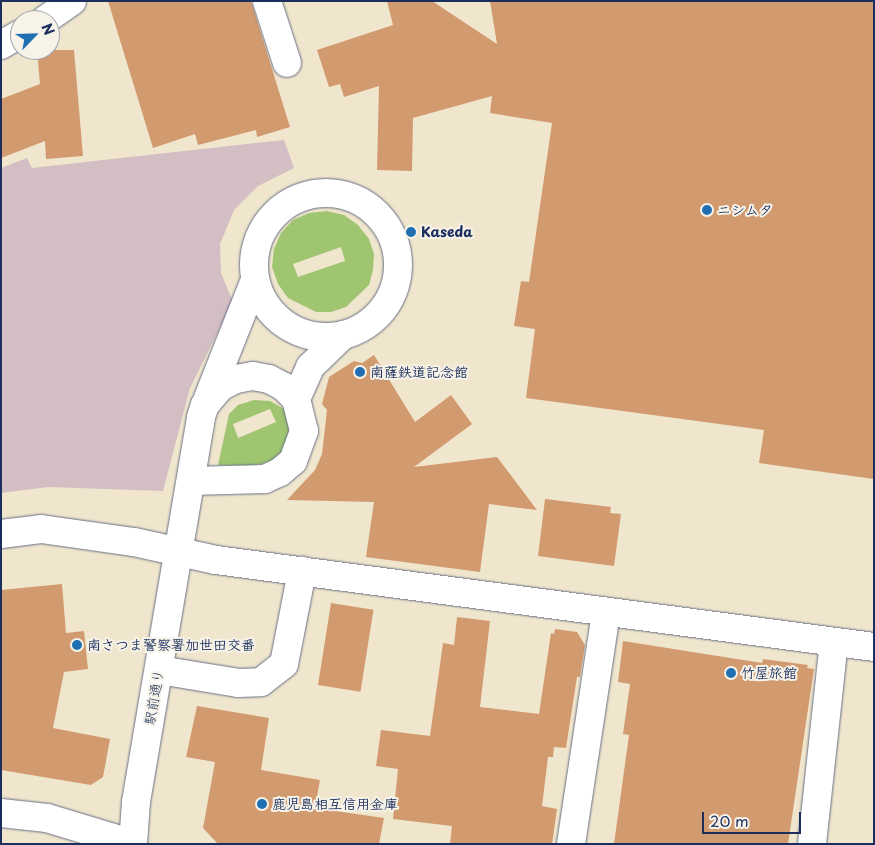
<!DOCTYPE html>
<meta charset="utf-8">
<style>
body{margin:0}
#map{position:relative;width:875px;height:845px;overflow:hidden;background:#f0e6cd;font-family:"Playpen Sans","Klee One",sans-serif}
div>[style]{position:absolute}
.industrial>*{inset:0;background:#d2bec3}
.green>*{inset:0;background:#9fc570}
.building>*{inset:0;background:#d29a6f;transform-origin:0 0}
.roads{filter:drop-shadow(0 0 1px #666f85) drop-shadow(0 0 1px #666f85)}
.minor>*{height:28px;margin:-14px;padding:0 14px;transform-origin:14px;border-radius:14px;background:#fff}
.minor>.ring{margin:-14px;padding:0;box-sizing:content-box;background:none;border:28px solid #fff;border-radius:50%}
.dots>*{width:14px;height:14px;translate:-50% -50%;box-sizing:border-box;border:2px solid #f7f3e8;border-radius:50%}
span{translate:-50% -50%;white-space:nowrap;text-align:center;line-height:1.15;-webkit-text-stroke:4px #f7f3e8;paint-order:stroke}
.poi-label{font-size:14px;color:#1b2f5e;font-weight:700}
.left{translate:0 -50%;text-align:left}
.street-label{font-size:14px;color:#1b2f5e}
.frame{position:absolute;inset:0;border:2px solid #1b2f5e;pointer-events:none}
.north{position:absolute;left:10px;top:10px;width:50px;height:50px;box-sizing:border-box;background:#f7f3e8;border:1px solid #9fa5b1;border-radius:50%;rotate:66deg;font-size:14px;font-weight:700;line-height:20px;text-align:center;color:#1b2f5e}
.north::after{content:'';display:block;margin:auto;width:18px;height:22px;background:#1f6fb2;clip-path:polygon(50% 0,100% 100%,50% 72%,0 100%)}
.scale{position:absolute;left:702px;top:812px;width:99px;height:22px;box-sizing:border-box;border:2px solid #1b2f5e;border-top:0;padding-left:6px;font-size:15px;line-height:18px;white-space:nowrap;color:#1b2f5e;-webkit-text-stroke:4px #f7f3e8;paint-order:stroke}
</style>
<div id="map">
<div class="industrial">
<i style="clip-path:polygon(284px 140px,294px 168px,258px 186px,234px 210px,220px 244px,221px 273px,233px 302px,190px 388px,163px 491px,48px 487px,1px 493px,1px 168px,27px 158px,32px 168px)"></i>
</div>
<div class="green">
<i style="clip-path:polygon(evenodd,327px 211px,344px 215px,358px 225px,369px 239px,374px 254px,373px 270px,369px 285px,346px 307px,331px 312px,316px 312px,288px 298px,278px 284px,272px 267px,274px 249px,281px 233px,293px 220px,309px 213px,327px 211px,341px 247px,345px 261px,298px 277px,293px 264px,341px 247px)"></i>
<i style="clip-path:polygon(evenodd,254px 400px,270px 401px,284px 409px,292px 420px,290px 449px,273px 461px,252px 466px,218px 465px,229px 414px,238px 405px,254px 400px,270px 409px,276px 422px,238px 438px,233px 424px,270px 409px)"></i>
</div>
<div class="building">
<i style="clip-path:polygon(108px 1px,251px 1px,290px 127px,257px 137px,256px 130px,198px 145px,195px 134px,153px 148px)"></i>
<i style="clip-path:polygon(387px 1px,432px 1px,497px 44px,490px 1px,874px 1px,874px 479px,759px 463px,764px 430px,526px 398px,535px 329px,514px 326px,521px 281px,529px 282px,552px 123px,490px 113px,492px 96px,413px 118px,412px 171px,377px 170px,379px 86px,344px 97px,340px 84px,329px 87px,317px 50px,393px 25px)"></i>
<i style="clip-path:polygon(37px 50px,74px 50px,83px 156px,46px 159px,45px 141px,1px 158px,1px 99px,40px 84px)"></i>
<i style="clip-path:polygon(374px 355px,415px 422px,451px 395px,472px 424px,414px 467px,497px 457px,537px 510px,489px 504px,480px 572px,366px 557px,374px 502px,287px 500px,315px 470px,322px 454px,327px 410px,322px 404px,329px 377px,354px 361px,362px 363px)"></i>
<i style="clip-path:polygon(545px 499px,611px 507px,610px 513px,621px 514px,614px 566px,538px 556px)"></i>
<i style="clip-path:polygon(62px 584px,66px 633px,84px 631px,88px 669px,64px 672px,53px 728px,110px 739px,103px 777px,91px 785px,1px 770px,1px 590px)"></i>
<i style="left:331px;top:603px;width:43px;height:83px;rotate:9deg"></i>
<i style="clip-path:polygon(457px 617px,490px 621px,480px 707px,539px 714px,551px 633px,554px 634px,555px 629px,577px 632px,585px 645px,580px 677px,577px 677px,566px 748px,554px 747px,553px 757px,548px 757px,542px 806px,557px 809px,552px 844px,450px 844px,452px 826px,393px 819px,398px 769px,376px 766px,381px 730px,430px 736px,443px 643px,454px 645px)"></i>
<i style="clip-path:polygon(623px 641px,762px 663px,763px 659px,808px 665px,807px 668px,814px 669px,788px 844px,614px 844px,629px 735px,623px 734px,630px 684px,618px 682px)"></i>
<i style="clip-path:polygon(197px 706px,269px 718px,261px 770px,320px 780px,315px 808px,384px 818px,379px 844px,218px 844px,203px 828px,215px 762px,186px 757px)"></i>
</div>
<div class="roads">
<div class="minor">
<i style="left:267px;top:1px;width:65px;rotate:72.1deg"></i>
<i style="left:45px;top:20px;width:33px;rotate:-35deg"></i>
<i style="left:1px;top:45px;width:22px;rotate:-30deg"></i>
<i class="ring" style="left:254px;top:193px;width:116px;height:116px"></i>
<i style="left:208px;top:398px;width:127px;rotate:-68.3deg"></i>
<i style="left:296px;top:399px;width:35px;rotate:-66deg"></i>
<i style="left:310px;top:367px;width:46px;rotate:-44.1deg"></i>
<i style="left:1px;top:534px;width:40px;rotate:-7.1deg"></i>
<i style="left:41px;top:529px;width:94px;rotate:8deg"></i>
<i style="left:134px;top:542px;width:84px;rotate:12.4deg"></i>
<i style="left:216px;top:560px;width:664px;rotate:7.53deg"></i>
<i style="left:159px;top:670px;width:80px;rotate:9.3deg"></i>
<i style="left:238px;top:683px;width:23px;rotate:-2deg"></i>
<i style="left:261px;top:682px;width:29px;rotate:-38deg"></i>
<i style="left:284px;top:664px;width:95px;rotate:-79deg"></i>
<i style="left:1px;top:813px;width:46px;rotate:6.2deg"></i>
<i style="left:47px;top:818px;width:90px;rotate:16.8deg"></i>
<i style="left:133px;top:844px;width:42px;rotate:-85.9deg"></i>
<i style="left:136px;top:802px;width:390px;rotate:-80.4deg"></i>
<i style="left:201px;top:417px;width:13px;rotate:-72deg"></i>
<i style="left:205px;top:405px;width:23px;rotate:-50deg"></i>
<i style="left:220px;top:387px;width:18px;rotate:-27deg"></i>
<i style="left:236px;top:379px;width:17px;rotate:-10deg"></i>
<i style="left:253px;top:376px;width:16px;rotate:11deg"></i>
<i style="left:269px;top:379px;width:17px;rotate:28deg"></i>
<i style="left:284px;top:387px;width:17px;rotate:45deg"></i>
<i style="left:296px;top:399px;width:33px;rotate:76deg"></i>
<i style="left:304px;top:431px;width:32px;rotate:110deg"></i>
<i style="left:293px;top:461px;width:17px;rotate:140deg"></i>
<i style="left:280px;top:472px;width:17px;rotate:155deg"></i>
<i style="left:265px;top:479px;width:74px;rotate:178.5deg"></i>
<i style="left:571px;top:844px;width:234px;rotate:-81.4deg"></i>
<i style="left:812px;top:844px;width:203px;rotate:-83.8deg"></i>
</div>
</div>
<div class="dots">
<i style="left:707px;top:210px;background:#1f6fb2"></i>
<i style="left:411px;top:232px;background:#1f6fb2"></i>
<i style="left:360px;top:372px;background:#1f6fb2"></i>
<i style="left:77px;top:645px;background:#1f6fb2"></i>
<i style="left:731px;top:673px;background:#1f6fb2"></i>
<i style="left:262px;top:804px;background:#1f6fb2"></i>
</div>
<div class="poi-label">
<span class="left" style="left:717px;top:210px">ニシムタ</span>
<span class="left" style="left:421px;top:232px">Kaseda</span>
<span class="left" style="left:370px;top:372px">南薩鉄道記念館</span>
<span class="left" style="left:87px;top:645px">南さつま警察署加世田交番</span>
<span class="left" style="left:741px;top:673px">竹屋旅館</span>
<span class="left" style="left:272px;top:804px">鹿児島相互信用金庫</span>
</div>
<div class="street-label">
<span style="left:154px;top:697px;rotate:-80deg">駅前通り</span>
</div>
<div class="frame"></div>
<div class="north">N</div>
<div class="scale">20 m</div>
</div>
